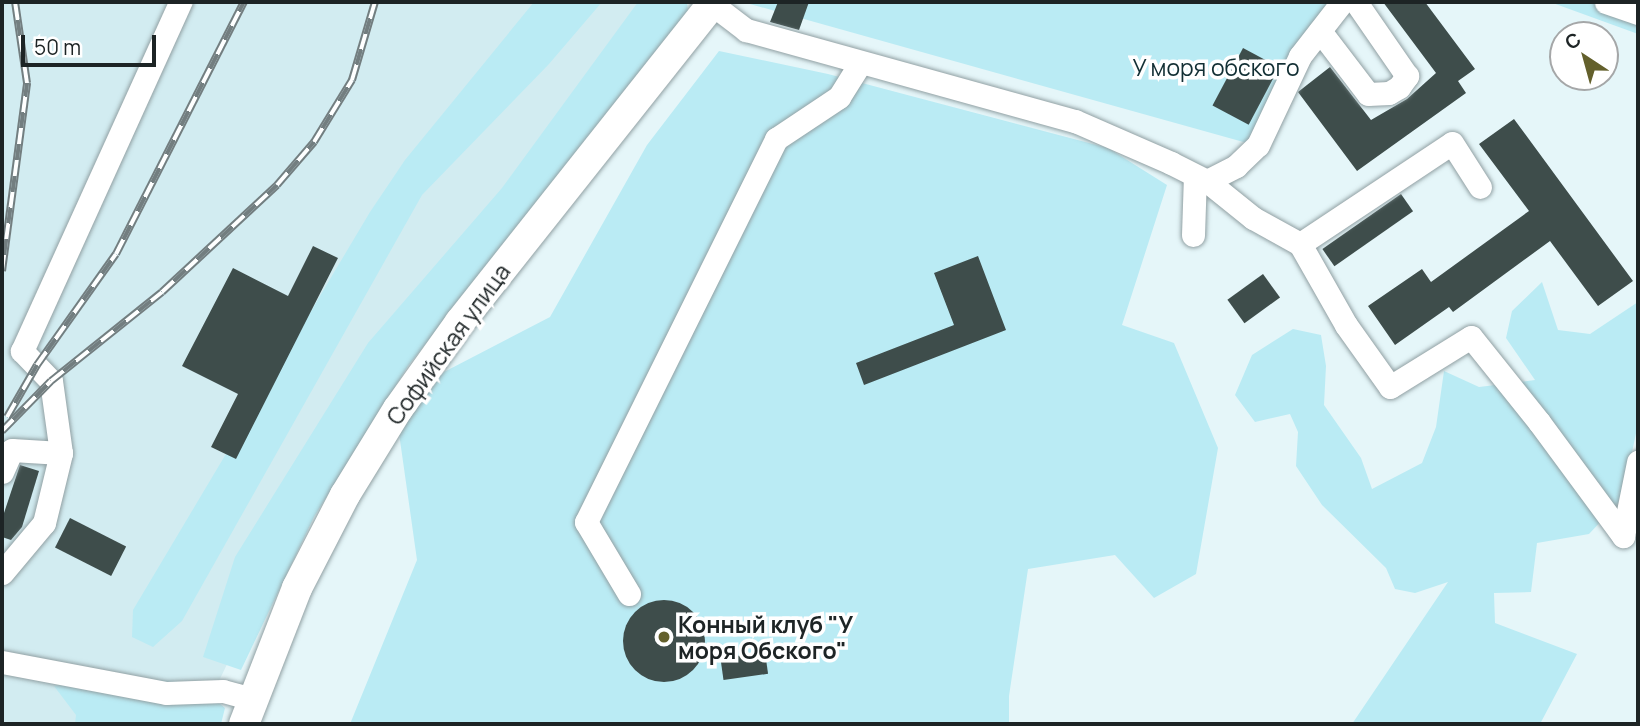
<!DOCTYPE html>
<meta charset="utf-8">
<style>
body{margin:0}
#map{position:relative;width:1640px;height:726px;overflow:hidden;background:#e5f6f9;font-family:Manrope,sans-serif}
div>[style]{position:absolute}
.built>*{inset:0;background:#d2ecf1}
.green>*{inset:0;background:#baebf4}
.building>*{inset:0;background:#3e4d4b;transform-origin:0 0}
.round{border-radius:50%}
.roads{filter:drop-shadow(0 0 2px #91a0a3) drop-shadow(0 0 2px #91a0a3)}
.minor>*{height:23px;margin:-11.5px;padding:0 11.5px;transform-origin:11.5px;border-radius:11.5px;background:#fff}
.major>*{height:30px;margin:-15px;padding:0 15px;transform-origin:15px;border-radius:15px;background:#fff}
.rail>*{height:8px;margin-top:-4px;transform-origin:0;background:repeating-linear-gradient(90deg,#fff 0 16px,#737e80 0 32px);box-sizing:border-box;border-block:2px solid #737e80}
.dots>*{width:19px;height:19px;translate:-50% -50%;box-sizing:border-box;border:4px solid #fff;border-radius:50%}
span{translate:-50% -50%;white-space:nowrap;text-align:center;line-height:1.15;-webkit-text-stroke:7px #fff;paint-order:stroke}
.park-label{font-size:23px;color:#122f34}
.street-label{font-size:23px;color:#1d2425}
.poi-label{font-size:23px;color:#1d2425;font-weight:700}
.left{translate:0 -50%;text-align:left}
.frame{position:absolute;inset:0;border:4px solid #1d2425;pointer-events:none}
.north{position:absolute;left:1549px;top:21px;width:70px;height:70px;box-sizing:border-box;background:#fff;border:2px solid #a5a7a8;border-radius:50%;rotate:324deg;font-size:19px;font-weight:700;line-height:28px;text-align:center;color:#1d2425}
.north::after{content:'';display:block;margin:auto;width:24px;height:32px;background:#63602c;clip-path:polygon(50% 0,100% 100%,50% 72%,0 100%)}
.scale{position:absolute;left:21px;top:35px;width:135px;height:32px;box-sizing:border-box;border:4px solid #1d2425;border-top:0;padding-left:9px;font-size:21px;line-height:24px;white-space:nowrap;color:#1d2425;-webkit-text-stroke:5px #fff;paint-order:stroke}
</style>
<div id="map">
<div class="built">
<i style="clip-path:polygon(2px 2px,672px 2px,300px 513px,217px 685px,205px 724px,2px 724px)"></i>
</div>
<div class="green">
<i style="clip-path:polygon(534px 2px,602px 2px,549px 64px,422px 195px,182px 621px,153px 647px,132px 637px,133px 610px,370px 212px,405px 160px)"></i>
<i style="clip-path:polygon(638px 2px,687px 2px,688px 12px,408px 366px,314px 517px,241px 670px,203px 657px,235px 557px,368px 343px,502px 188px)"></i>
<i style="clip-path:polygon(751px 2px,1344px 2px,1247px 143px,750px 4px)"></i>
<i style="clip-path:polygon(1550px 2px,1638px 2px,1638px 34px)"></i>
<i style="clip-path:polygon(719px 51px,828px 74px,1108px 148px,1167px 185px,1122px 325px,1174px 343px,1218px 448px,1196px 574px,1154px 598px,1115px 555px,1028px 569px,1009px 696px,1009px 724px,350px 724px,417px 560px,394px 398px,550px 317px,647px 145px)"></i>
<i style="clip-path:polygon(1542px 282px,1558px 330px,1590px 334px,1638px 302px,1638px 424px,1622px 499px,1589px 534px,1537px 543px,1531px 592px,1494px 593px,1495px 623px,1577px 654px,1540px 724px,1352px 724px,1448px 582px,1415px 593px,1395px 589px,1386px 568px,1322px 505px,1296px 466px,1298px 432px,1290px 414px,1255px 422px,1235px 395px,1252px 355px,1293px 329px,1321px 335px,1326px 366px,1324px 405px,1361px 458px,1372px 489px,1422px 463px,1436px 427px,1444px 371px,1479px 387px,1535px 380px,1506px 338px,1512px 311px)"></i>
<i style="clip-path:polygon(124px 678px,193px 682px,225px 708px,221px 724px,75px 724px,76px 715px,54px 686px)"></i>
</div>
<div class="building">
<i style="clip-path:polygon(778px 2px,809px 2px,799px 30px,770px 22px)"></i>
<i style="clip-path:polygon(1383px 2px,1425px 2px,1475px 69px,1458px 81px,1466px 93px,1357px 171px,1298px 92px,1330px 67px,1371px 120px,1407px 99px,1436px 73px)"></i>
<i style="left:1243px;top:48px;width:41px;height:65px;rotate:28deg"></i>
<i style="clip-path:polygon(1514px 119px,1633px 281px,1598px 306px,1550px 241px,1453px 312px,1449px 307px,1395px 345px,1368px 306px,1422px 269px,1431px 282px,1529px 211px,1479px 144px)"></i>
<i style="left:1401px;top:194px;width:21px;height:96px;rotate:55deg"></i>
<i style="clip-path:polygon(313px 246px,338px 258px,236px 459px,211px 447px,238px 394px,182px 366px,233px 268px,288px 296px)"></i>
<i style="clip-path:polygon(978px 256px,1006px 330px,864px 385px,856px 363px,954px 325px,934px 273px)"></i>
<i style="left:1263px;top:274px;width:29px;height:44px;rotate:54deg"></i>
<i style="clip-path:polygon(20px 465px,39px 471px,22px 527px,11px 540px,2px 537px,2px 519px)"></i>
<i style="left:70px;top:518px;width:63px;height:33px;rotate:27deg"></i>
<i class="round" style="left:623px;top:600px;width:82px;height:82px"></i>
<i style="left:765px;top:652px;width:22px;height:45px;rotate:82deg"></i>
</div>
<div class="roads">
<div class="minor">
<i style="left:1606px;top:2px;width:34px;rotate:19deg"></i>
<i style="left:712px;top:4px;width:43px;rotate:37.4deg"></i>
<i style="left:746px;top:30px;width:341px;rotate:15.5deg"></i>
<i style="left:1075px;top:121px;width:105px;rotate:23.6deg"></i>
<i style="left:1171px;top:163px;width:40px;rotate:26.6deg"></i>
<i style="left:1207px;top:181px;width:59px;rotate:38.8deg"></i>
<i style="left:1253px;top:218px;width:54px;rotate:29deg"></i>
<i style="left:1300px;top:244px;width:93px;rotate:60.4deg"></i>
<i style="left:1346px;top:325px;width:76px;rotate:54.6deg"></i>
<i style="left:1390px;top:387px;width:95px;rotate:-31.7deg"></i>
<i style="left:1471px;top:337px;width:109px;rotate:51.3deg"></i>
<i style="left:1539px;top:422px;width:142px;rotate:53.6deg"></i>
<i style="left:1320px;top:31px;width:79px;rotate:52.7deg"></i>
<i style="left:1368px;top:94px;width:21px;rotate:-3deg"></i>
<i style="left:1389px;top:93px;width:12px;rotate:-31deg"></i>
<i style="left:1399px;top:87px;width:14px;rotate:-54deg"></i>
<i style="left:1407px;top:76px;width:90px;rotate:-124.6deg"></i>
<i style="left:1207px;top:181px;width:33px;rotate:-27deg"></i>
<i style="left:1236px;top:166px;width:30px;rotate:-44deg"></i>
<i style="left:1258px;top:145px;width:98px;rotate:-64.7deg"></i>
<i style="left:1300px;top:56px;width:68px;rotate:-52.1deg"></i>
<i style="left:1193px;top:235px;width:59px;rotate:-88.1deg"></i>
<i style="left:1300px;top:244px;width:182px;rotate:-33.6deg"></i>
<i style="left:1452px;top:143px;width:52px;rotate:57.5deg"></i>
<i style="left:2px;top:472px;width:24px;rotate:-66deg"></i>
<i style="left:12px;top:450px;width:49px;rotate:3.5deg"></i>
<i style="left:1623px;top:536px;width:76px;rotate:-78.5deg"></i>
<i style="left:2px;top:573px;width:65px;rotate:-50deg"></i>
<i style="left:44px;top:523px;width:72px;rotate:-76.3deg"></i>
<i style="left:61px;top:453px;width:73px;rotate:-97.9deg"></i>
<i style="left:51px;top:381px;width:42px;rotate:-134deg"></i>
<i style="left:22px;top:351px;width:383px;rotate:-65.6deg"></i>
<i style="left:629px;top:594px;width:84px;rotate:-120.8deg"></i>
<i style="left:586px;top:522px;width:428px;rotate:-63.6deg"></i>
<i style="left:776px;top:139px;width:76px;rotate:-33.7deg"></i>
<i style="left:839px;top:97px;width:40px;rotate:-58deg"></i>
<i style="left:2px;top:662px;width:167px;rotate:10.7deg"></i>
<i style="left:166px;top:693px;width:57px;rotate:-2deg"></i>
<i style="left:223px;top:691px;width:31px;rotate:15deg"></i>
</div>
<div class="major">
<i style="left:244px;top:724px;width:146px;rotate:-68.7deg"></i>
<i style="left:297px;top:588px;width:105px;rotate:-62.7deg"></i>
<i style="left:345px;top:495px;width:101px;rotate:-58.4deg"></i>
<i style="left:398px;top:409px;width:107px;rotate:-54.5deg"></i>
<i style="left:460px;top:322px;width:409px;rotate:-51.6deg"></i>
</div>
</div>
<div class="rail">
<i style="left:2px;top:271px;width:190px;rotate:-82.4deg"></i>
<i style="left:27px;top:83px;width:82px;rotate:-98.4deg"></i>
<i style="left:7px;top:417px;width:60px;rotate:-60deg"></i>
<i style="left:37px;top:365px;width:136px;rotate:-54.6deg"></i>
<i style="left:116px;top:254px;width:283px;rotate:-63.1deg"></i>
<i style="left:2px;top:431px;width:70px;rotate:-45.6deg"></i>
<i style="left:51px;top:381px;width:142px;rotate:-38.7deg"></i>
<i style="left:162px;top:292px;width:157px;rotate:-42.9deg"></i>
<i style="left:277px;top:185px;width:57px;rotate:-49.3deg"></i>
<i style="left:314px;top:142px;width:73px;rotate:-58.5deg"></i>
<i style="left:352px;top:80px;width:81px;rotate:-73.6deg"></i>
</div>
<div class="dots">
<i style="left:664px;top:637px;background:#63602c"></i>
</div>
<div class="park-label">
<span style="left:1216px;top:67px">У моря обского</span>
</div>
<div class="street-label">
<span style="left:448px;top:344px;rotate:-54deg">Софийская улица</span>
</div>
<div class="poi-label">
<span class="left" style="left:678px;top:637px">Конный клуб "У<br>моря Обского"</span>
</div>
<div class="frame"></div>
<div class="north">С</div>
<div class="scale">50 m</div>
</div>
